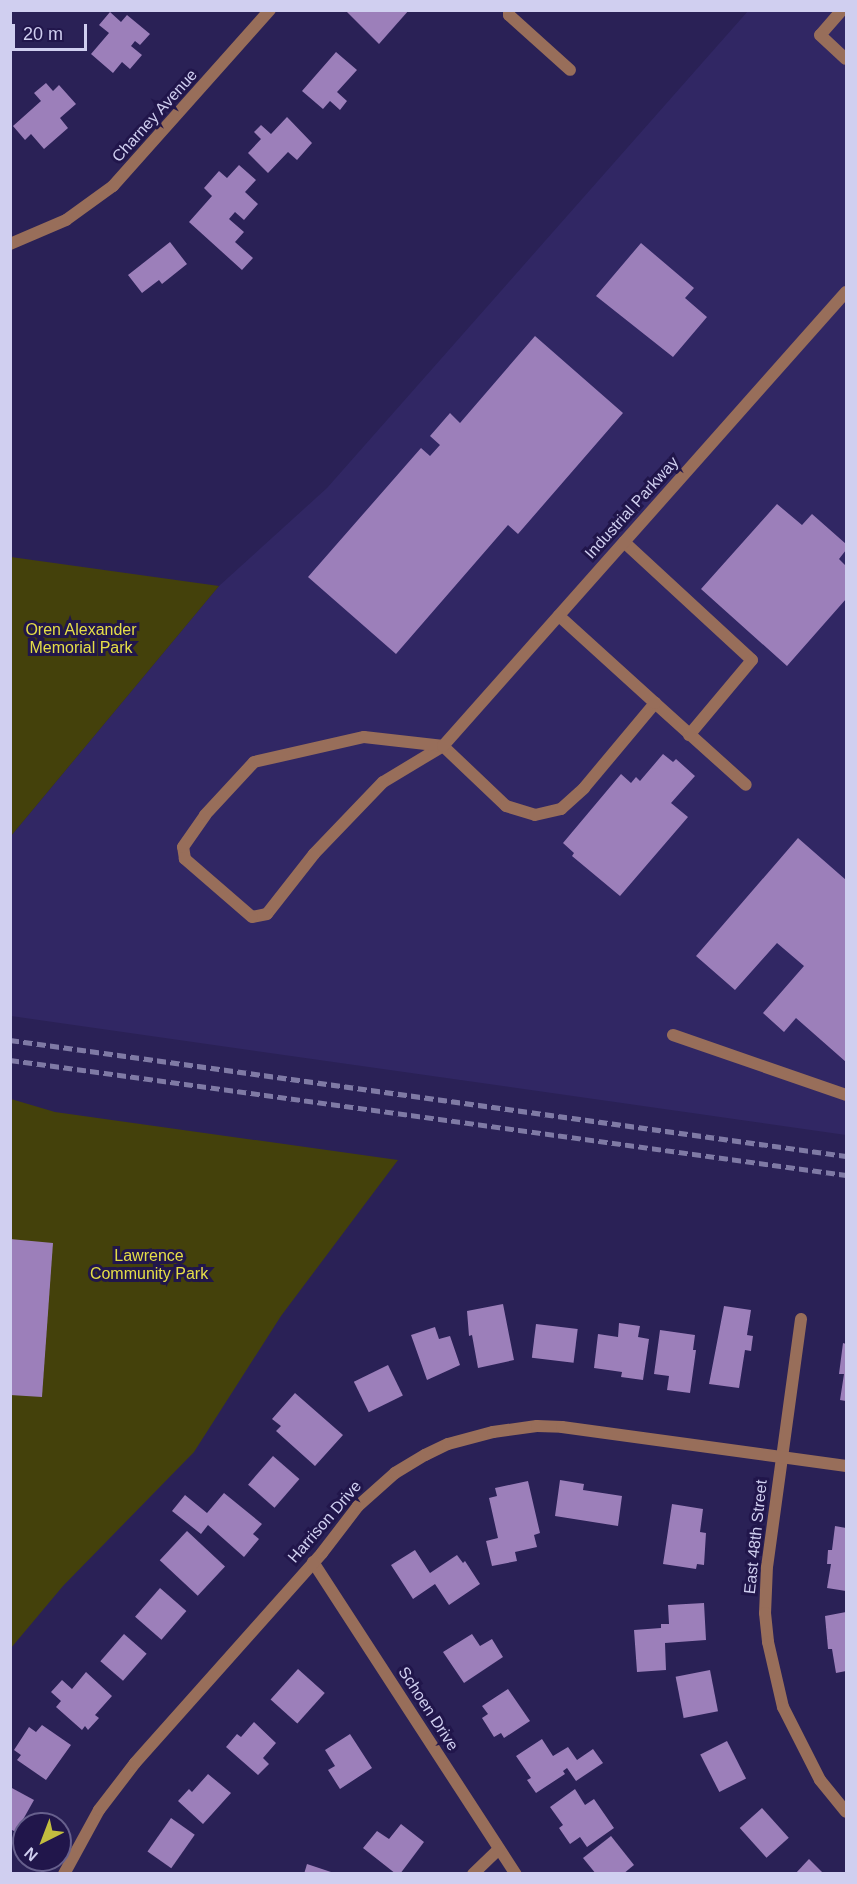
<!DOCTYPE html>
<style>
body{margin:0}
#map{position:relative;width:857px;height:1884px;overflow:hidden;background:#2a2156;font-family:Arial,sans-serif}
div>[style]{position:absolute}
.built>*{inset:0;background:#312764}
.green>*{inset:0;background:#44410b}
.building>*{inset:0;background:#9c7fba;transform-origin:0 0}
.lane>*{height:12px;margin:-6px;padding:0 6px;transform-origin:6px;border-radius:6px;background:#986e5a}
.street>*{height:12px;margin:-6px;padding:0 6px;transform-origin:6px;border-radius:6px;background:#986e5a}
.rail>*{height:4.5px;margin-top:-2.25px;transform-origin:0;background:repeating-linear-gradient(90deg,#7f7aa5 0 9px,transparent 0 13.5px)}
span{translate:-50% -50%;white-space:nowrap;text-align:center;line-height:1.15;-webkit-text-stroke:6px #21164b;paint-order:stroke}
.street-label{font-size:16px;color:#d0cff0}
.park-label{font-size:16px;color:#e5de47}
.frame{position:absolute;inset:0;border:12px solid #d0cff0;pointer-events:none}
.north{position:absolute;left:12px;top:1812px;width:60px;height:60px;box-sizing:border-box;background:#21164b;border:2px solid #67608d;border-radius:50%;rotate:222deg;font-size:16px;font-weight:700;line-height:24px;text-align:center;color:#d0cff0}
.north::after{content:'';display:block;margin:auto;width:21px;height:27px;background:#c3bd3f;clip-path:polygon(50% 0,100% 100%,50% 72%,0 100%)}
.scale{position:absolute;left:12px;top:24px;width:75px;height:27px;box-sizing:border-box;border:3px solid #d0cff0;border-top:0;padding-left:8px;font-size:18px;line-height:21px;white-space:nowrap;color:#d0cff0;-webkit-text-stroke:4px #21164b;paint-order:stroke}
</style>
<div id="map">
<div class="built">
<i style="clip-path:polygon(748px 11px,846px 11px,846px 1135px,11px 1016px,11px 836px,219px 586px,327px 488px)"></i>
</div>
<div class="green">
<i style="clip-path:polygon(11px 557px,219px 586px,11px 836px,10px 557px)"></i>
<i style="clip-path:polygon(11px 1099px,55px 1112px,398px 1160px,281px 1316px,194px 1452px,63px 1586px,11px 1648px)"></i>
</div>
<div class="building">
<i style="clip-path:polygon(345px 10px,409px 10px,379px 44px)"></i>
<i style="clip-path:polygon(110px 12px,121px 22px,127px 15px,150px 34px,140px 45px,135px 41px,131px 46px,142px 55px,130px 69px,122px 62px,113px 73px,91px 54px,109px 33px,99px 25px)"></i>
<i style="clip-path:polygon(336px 52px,357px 70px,337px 92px,347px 101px,340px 110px,330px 101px,323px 109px,302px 91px)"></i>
<i style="clip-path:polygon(46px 83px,53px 91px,59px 85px,76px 104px,60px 118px,68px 128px,44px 149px,31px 134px,25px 140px,13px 126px,41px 101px,34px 93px)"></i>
<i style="clip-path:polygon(287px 117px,312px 143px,297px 160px,288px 152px,268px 173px,248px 153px,261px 139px,254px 132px,261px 125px,271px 134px)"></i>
<i style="clip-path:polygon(239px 165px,256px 180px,245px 192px,258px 204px,244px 220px,235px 212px,229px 219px,244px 232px,235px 242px,253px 258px,242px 270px,189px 222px,212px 196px,204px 188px,219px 171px,227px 178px)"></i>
<i style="clip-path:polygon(170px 242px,187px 264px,162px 284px,159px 280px,142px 293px,128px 275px)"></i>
<i style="clip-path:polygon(641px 243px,694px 288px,685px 298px,707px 317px,673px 357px,596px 296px)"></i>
<i style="clip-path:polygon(535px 336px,623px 413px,518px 534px,508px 525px,396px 654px,308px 577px,421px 448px,430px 456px,440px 445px,430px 436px,450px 413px,460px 423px)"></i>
<i style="clip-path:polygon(777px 504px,802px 525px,812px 514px,846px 544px,846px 550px,839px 559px,846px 566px,846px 599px,787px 666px,701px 589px)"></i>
<i style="clip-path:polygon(663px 754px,673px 762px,676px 759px,695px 776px,671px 803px,688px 817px,620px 896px,572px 856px,574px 853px,563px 843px,621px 774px,631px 783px,636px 777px,640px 781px)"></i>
<i style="clip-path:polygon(798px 838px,846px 880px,846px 1062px,796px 1018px,784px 1032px,763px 1013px,804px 966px,777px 943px,735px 990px,696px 956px)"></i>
<i style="clip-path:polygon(10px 1239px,53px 1243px,42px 1397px,10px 1395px)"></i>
<i style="clip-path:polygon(503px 1304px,514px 1360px,478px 1368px,472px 1335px,469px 1336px,467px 1311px)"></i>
<i style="clip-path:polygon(724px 1306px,751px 1310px,747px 1335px,753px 1336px,751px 1351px,745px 1350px,739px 1388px,709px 1384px)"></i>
<i style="clip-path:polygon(619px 1323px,640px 1326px,638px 1337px,649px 1339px,643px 1380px,621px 1377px,622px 1372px,594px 1368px,598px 1334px,618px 1337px)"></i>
<i style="left:536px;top:1324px;width:42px;height:34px;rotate:7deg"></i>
<i style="clip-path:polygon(435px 1327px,439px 1339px,450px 1336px,460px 1365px,427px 1380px,411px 1335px)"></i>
<i style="clip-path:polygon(660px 1330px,695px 1335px,693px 1350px,696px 1350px,690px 1393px,667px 1390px,669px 1376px,654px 1374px)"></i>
<i style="clip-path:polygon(843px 1343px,846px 1344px,846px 1401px,840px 1400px,844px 1374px,839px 1374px)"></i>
<i style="left:388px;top:1365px;width:34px;height:38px;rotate:64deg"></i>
<i style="clip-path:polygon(295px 1393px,343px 1435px,315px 1466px,276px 1431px,281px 1426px,272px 1419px)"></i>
<i style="left:273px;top:1456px;width:35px;height:38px;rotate:41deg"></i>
<i style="clip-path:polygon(560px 1480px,584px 1484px,583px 1490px,622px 1496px,618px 1526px,555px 1516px)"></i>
<i style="clip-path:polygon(528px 1481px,540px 1533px,534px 1535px,537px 1547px,515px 1552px,517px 1561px,492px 1566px,486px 1541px,498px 1538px,489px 1498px,497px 1496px,495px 1488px)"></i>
<i style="clip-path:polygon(224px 1493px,262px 1524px,253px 1534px,259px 1539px,244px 1557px,208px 1525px,201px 1534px,172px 1511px,185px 1495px,207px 1513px)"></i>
<i style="clip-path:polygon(672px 1504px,703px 1509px,700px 1532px,706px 1533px,704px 1565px,697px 1564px,696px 1569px,663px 1564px)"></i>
<i style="clip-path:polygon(835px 1526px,846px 1528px,846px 1591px,827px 1588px,831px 1564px,827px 1564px,828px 1550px,832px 1550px)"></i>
<i style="left:187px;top:1531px;width:52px;height:40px;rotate:43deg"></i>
<i style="clip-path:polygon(415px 1550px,430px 1573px,457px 1555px,463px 1563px,465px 1561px,480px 1584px,449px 1605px,435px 1584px,413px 1599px,391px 1565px)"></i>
<i style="left:160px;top:1588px;width:35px;height:38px;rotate:41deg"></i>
<i style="clip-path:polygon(704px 1603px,706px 1640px,665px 1643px,666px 1670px,637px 1672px,634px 1630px,661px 1628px,661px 1624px,669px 1624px,668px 1605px)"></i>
<i style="clip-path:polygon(846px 1612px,846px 1671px,836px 1673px,832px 1649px,828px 1649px,825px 1616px)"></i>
<i style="left:124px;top:1634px;width:30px;height:36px;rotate:41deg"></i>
<i style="clip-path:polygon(472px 1634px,480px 1646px,492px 1639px,503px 1657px,464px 1683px,443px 1652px)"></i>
<i style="left:298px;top:1669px;width:36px;height:41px;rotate:42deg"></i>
<i style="left:710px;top:1670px;width:42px;height:35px;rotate:79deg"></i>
<i style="clip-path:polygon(86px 1672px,112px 1696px,95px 1715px,99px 1718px,88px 1730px,85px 1726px,82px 1730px,56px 1707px,61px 1701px,51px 1692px,62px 1680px,72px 1689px)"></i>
<i style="clip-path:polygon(508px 1689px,530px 1721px,504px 1738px,501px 1733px,494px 1737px,482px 1718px,488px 1714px,482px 1706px)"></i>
<i style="clip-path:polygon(254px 1722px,276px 1743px,263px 1758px,269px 1764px,258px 1775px,226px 1747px,237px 1734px,241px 1737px)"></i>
<i style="clip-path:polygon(42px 1725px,71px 1745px,46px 1780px,17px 1760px,21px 1755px,14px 1750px,29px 1727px,36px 1732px)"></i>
<i style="clip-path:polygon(350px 1734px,372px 1768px,340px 1789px,328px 1770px,335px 1766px,325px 1750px)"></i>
<i style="clip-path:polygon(542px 1739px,553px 1756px,568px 1747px,577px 1760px,593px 1749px,603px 1763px,576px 1781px,567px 1768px,563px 1771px,565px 1774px,536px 1793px,527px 1780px,531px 1778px,516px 1756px)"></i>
<i style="left:727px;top:1741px;width:42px;height:30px;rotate:63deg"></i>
<i style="clip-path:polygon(208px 1774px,231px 1793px,203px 1824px,178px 1801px,189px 1789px,192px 1792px)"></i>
<i style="clip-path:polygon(10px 1787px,34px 1800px,16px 1832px,10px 1829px)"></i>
<i style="clip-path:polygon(575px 1789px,585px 1805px,594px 1799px,614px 1828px,587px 1847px,580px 1837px,570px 1844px,559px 1828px,563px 1825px,550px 1807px)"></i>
<i style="left:762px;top:1808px;width:40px;height:30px;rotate:48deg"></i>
<i style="left:171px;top:1818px;width:29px;height:41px;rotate:35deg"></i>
<i style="clip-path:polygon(401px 1824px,424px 1842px,400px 1874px,396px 1874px,363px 1848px,377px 1831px,389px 1839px)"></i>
<i style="clip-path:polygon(611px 1836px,634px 1865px,623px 1874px,596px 1874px,583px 1858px)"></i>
<i style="clip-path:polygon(809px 1859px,824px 1874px,795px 1874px)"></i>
<i style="clip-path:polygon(307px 1864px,334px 1873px,334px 1874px,304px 1874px)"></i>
</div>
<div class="lane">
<i style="left:509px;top:10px;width:5px;rotate:90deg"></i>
<i style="left:509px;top:15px;width:82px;rotate:42deg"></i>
<i style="left:842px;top:10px;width:33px;rotate:131deg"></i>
<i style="left:820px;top:35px;width:35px;rotate:43deg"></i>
<i style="left:624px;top:542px;width:174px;rotate:42.7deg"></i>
<i style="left:752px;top:660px;width:98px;rotate:130deg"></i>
<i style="left:655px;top:703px;width:122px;rotate:42deg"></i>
<i style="left:443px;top:746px;width:70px;rotate:149deg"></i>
<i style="left:383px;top:782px;width:100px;rotate:133.8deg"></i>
<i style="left:314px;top:854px;width:76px;rotate:128.1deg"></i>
<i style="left:267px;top:914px;width:15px;rotate:169deg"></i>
<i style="left:252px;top:917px;width:89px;rotate:-139.1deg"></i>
<i style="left:185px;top:859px;width:12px;rotate:-99deg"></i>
<i style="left:183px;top:847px;width:39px;rotate:-55deg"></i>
<i style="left:205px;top:815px;width:72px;rotate:-47.2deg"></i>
<i style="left:254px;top:762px;width:113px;rotate:-12.8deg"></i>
<i style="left:364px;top:737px;width:80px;rotate:6.5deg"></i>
<i style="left:443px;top:746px;width:87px;rotate:43.6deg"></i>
<i style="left:506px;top:806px;width:30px;rotate:17deg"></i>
<i style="left:535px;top:815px;width:27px;rotate:-13deg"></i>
<i style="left:561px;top:809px;width:31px;rotate:-42deg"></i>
<i style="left:584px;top:788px;width:111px;rotate:-50.1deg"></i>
<i style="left:655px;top:703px;width:130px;rotate:-137.8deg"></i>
<i style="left:673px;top:1035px;width:183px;rotate:19.1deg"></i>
</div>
<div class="street">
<i style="left:10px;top:244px;width:61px;rotate:-23.2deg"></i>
<i style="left:66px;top:220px;width:58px;rotate:-35.9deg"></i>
<i style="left:113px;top:186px;width:236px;rotate:-48.3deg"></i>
<i style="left:443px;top:746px;width:607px;rotate:-48.41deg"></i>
<i style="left:801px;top:1319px;width:249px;rotate:97.8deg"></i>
<i style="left:767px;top:1566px;width:47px;rotate:92.4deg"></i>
<i style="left:765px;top:1613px;width:29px;rotate:84deg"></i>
<i style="left:768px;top:1642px;width:67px;rotate:77deg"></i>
<i style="left:783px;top:1707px;width:82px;rotate:63.1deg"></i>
<i style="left:820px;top:1780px;width:41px;rotate:50.9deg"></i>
<i style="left:313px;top:1562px;width:372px;rotate:57deg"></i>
<i style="left:64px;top:1874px;width:73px;rotate:-61.3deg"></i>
<i style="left:99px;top:1810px;width:59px;rotate:-52.5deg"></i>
<i style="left:135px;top:1763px;width:281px;rotate:-48.3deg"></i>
<i style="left:322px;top:1553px;width:59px;rotate:-52.5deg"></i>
<i style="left:358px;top:1506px;width:50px;rotate:-41.7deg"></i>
<i style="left:395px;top:1473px;width:35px;rotate:-31deg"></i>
<i style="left:425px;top:1455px;width:25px;rotate:-26deg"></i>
<i style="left:448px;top:1444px;width:47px;rotate:-14.9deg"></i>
<i style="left:493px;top:1432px;width:44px;rotate:-7.8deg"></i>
<i style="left:537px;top:1426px;width:25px;rotate:2deg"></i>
<i style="left:562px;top:1427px;width:287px;rotate:7.8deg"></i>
<i style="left:473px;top:1874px;width:36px;rotate:-44deg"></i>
</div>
<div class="rail">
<i style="left:10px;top:1040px;width:844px;rotate:7.9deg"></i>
<i style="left:10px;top:1060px;width:844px;rotate:7.83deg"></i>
</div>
<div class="street-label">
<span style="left:155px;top:116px;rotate:-48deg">Charney Avenue</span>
<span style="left:632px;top:508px;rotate:-48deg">Industrial Parkway</span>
<span style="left:325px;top:1522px;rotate:-49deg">Harrison Drive</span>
<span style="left:756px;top:1537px;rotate:-84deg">East 48th Street</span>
<span style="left:428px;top:1709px;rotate:57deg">Schoen Drive</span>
</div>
<div class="park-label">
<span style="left:81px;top:639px">Oren Alexander<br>Memorial Park</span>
<span style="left:149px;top:1265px">Lawrence<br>Community Park</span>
</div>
<div class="frame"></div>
<div class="north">N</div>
<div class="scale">20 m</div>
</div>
